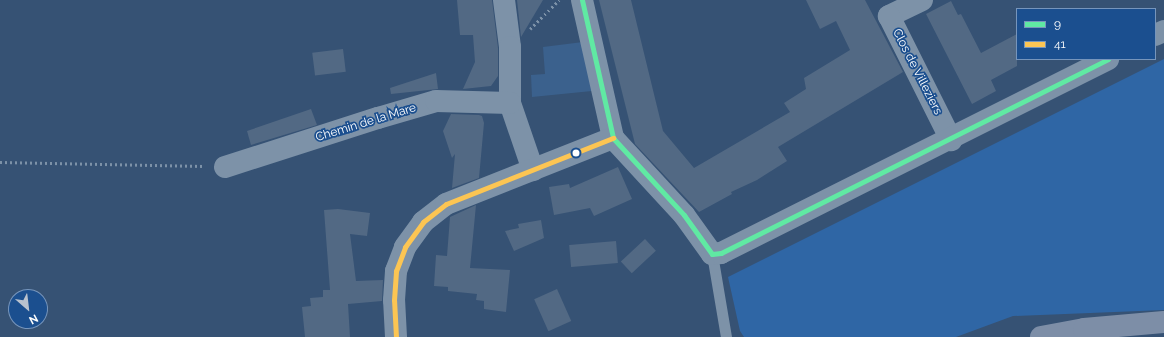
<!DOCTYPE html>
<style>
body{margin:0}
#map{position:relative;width:1164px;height:337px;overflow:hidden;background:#365274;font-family:Raleway,sans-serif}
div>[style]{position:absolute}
.green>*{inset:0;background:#2f66a5}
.water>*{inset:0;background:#3b618d}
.building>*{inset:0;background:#526984;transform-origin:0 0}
.path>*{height:2.5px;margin-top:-1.25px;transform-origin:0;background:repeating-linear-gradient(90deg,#7d92a8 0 2px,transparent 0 5px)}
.service>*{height:11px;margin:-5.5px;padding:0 5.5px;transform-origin:5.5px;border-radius:5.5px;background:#7d92a8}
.minor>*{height:22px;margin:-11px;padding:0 11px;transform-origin:11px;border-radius:11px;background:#7d92a8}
.tertiary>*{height:22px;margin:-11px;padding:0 11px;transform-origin:11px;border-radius:11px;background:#7d92a8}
.primary>*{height:22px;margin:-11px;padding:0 11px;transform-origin:11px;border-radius:11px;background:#7d8ea7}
.bus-1>*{height:5px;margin:-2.5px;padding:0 2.5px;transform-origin:2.5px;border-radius:2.5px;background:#60e9a3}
.bus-2>*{height:5px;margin:-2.5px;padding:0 2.5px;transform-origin:2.5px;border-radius:2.5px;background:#fcc553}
.dots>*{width:11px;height:11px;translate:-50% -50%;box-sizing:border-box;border:2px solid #1b4f8f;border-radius:50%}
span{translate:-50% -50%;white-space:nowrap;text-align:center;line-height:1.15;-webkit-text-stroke:3.5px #1b4f8f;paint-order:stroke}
.street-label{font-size:12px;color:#fff}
.legend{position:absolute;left:1016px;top:8px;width:140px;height:52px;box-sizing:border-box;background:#1b4f8f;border:1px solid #7695bc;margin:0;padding:5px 7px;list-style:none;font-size:12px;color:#fff}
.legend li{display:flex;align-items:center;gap:8px;height:20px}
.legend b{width:20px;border:1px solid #7695bc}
.north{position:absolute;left:8px;top:289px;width:40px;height:40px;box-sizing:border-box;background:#1b4f8f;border:1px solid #7695bc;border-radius:50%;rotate:152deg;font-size:11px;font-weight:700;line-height:16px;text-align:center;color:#fff}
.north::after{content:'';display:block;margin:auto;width:14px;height:18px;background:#b9c2ce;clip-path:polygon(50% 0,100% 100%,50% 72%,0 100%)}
</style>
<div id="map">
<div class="green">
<i style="clip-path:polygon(1164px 59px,1164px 310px,1013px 316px,956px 337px,744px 337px,740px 331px,728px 277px)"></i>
</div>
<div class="water">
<i style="clip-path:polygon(583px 42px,592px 91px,532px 97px,531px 75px,545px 74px,543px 47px)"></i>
</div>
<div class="building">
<i style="clip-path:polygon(457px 0,492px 0,498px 48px,498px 76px,491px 86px,463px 89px,475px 62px,473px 35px,460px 35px)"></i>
<i style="clip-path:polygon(517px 0,543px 0,521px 37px)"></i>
<i style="clip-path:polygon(599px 0,631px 0,663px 131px,694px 168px,790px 112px,784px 103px,806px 89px,804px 78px,850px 50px,836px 21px,820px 29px,806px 0,865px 0,903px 72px,778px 147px,787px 161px,757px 180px,731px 192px,732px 194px,699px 212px,635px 144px)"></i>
<i style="clip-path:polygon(951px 1px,958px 15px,961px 14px,981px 53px,1017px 34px,1017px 66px,991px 80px,996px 91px,972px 104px,926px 14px)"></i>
<i style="left:343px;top:49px;width:23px;height:31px;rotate:83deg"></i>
<i style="clip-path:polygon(436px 73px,438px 89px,391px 94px,390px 88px)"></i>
<i style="clip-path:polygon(311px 109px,317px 125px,251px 145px,247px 131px)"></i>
<i style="clip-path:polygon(451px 114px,479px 115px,482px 116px,484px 123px,479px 178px,452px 188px,455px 154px,452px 158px,443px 131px)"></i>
<i style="clip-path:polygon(618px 167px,632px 199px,594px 216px,590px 208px,554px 215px,549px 187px,569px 184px,570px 188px)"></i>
<i style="clip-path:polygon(476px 205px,470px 268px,510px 270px,506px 312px,484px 309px,484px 301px,476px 300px,477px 294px,448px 291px,448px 287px,434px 286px,436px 255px,447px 256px,450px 217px)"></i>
<i style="clip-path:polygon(338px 209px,370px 213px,367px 236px,350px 234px,356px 281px,383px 280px,382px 301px,348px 304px,350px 337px,305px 337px,302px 307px,311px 306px,310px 298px,323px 297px,323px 290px,330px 290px,324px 210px)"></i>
<i style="clip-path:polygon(541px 220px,544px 238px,514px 251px,505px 231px,519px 228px,518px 224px)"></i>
<i style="left:645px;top:239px;width:16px;height:33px;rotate:47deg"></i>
<i style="left:616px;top:241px;width:22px;height:47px;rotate:85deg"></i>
<i style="left:557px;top:289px;width:35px;height:25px;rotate:66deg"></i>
</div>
<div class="path">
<i style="left:530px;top:29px;width:41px;rotate:-45deg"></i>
<i style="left:0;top:162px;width:204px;rotate:1.1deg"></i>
</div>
<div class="service">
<i style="left:712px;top:254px;width:84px;rotate:80.4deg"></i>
</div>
<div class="minor">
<i style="left:504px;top:0;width:47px;rotate:82.7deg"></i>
<i style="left:510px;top:47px;width:56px;rotate:90deg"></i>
<i style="left:510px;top:103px;width:71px;rotate:71.1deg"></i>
<i style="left:922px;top:0;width:37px;rotate:154deg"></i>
<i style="left:889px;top:16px;width:139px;rotate:63.4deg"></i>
<i style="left:225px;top:167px;width:161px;rotate:-17.8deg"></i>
<i style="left:378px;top:118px;width:60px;rotate:-16.3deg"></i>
<i style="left:436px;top:101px;width:74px;rotate:1.5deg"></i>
</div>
<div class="tertiary">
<i style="left:582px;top:0;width:141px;rotate:77.3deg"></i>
<i style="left:613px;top:138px;width:105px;rotate:47.3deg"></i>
<i style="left:684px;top:215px;width:48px;rotate:54.3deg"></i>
<i style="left:712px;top:254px;width:9px;rotate:-6deg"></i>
<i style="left:721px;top:253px;width:433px;rotate:-26.6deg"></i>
<i style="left:1155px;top:35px;width:10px;rotate:-24deg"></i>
<i style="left:396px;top:337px;width:37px;rotate:-93deg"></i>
<i style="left:394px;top:300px;width:29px;rotate:-86deg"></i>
<i style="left:396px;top:271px;width:26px;rotate:-69deg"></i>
<i style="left:405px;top:247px;width:31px;rotate:-54deg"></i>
<i style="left:423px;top:222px;width:29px;rotate:-38deg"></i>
<i style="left:446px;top:204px;width:180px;rotate:-21.6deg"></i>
</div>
<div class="primary">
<i style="left:1041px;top:337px;width:44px;rotate:-10.5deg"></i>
<i style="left:1084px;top:329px;width:80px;rotate:-5deg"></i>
</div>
<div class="bus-1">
<i style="left:582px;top:0;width:141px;rotate:77.3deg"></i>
<i style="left:613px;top:138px;width:105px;rotate:47.3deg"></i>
<i style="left:684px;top:215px;width:48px;rotate:54.3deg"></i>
<i style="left:712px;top:254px;width:9px;rotate:-6deg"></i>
<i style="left:721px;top:253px;width:433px;rotate:-26.6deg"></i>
</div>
<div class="bus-2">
<i style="left:396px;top:337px;width:37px;rotate:-93deg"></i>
<i style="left:394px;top:300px;width:29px;rotate:-86deg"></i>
<i style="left:396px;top:271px;width:26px;rotate:-69deg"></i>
<i style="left:405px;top:247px;width:31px;rotate:-54deg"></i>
<i style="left:423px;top:222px;width:29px;rotate:-38deg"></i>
<i style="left:446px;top:204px;width:180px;rotate:-21.6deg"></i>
</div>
<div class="dots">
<i style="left:576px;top:153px;background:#fff"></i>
</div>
<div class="street-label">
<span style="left:917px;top:72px;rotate:63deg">Clos de Villeziers</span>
<span style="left:366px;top:123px;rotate:-17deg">Chemin de la Mare</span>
</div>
<ul class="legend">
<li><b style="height:5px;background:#60e9a3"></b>9</li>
<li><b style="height:5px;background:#fcc553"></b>41</li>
</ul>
<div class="north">N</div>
</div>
